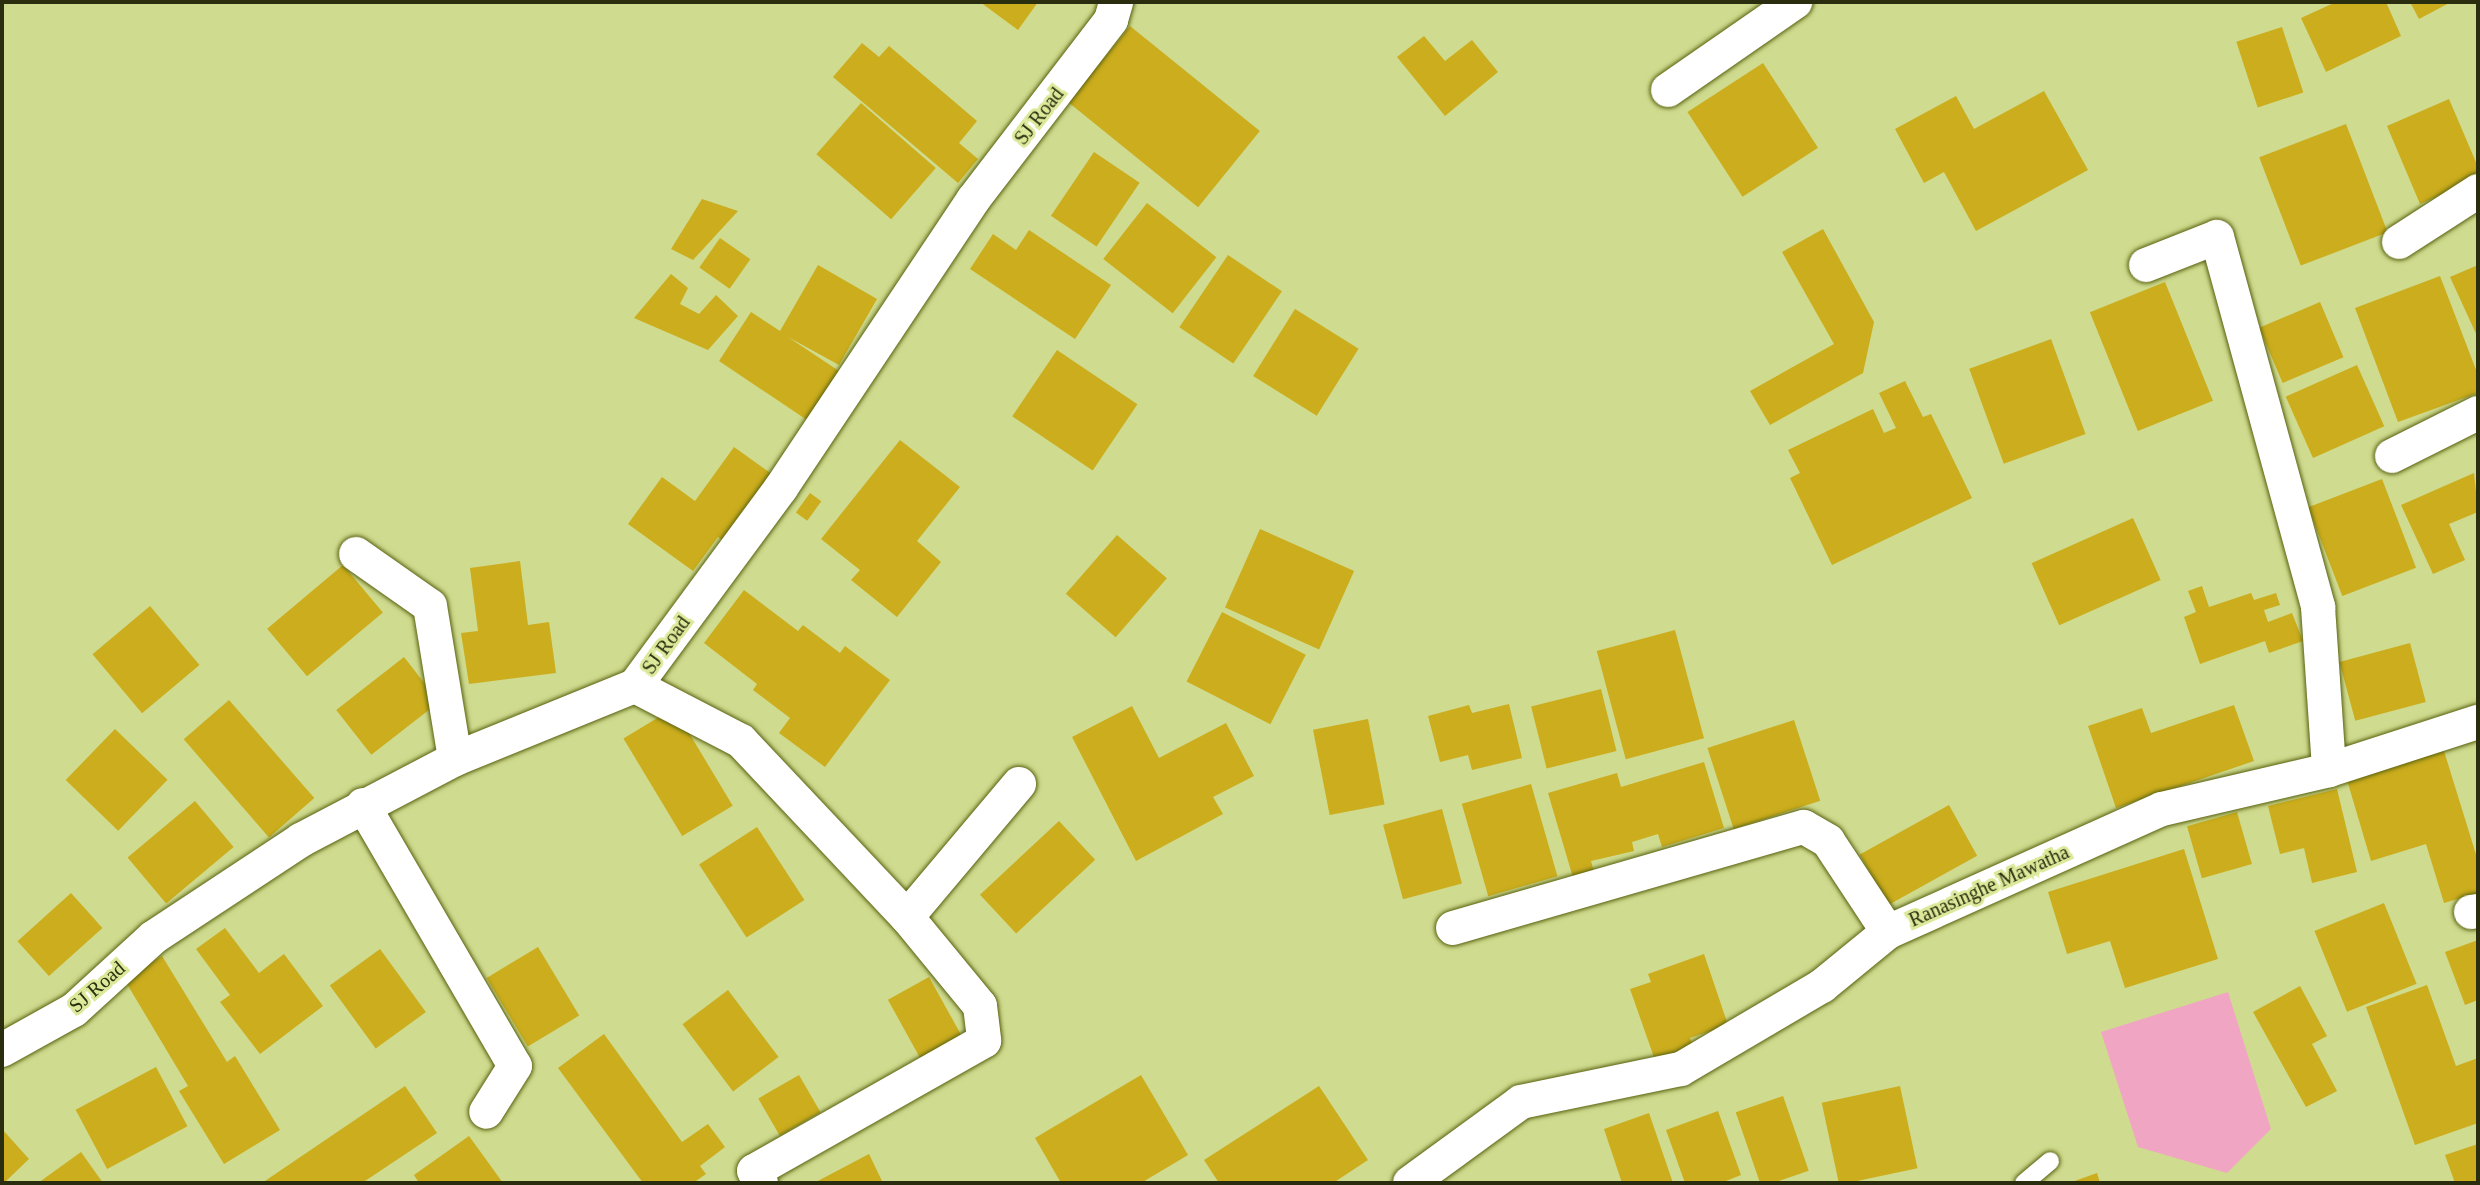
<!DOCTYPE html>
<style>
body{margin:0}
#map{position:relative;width:2480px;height:1185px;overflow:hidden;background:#cfdb8e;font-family:"Times New Roman",serif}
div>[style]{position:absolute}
.green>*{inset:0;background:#f0a6c2}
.building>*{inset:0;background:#ccad1d;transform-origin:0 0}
.roads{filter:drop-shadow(0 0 2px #59610f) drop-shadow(0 0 2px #59610f)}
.lane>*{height:18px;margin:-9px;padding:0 9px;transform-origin:9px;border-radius:9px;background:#fff}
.street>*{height:34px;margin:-17px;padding:0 17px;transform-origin:17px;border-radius:17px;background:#fff}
span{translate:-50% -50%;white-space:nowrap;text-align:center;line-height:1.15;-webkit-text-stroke:6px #dce89a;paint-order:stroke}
.street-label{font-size:20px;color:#2a2e0e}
.frame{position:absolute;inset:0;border:4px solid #2a2e0e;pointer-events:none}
</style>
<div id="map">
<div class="green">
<i style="clip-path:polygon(2228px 992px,2271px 1129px,2227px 1173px,2138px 1147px,2101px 1032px)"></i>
</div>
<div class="building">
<i style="clip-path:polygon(980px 2px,1038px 2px,1018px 30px)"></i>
<i style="clip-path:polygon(2336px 2px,2386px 2px,2401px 36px,2326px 72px,2301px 18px)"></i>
<i style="clip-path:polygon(2410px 2px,2451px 2px,2419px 19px)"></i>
<i style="left:1130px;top:26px;width:167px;height:98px;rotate:39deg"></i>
<i style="left:2282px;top:27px;width:69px;height:48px;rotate:72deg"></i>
<i style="clip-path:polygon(1424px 36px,1445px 61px,1472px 40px,1498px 72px,1445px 116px,1397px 57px)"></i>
<i style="clip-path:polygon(862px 43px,879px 57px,889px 46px,977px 121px,959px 143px,978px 159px,958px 183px,833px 77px)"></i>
<i style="left:1763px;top:63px;width:101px;height:90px;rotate:57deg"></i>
<i style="clip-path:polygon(2044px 91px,2088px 170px,1976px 231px,1944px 172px,1924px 183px,1895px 129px,1956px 96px,1974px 129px)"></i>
<i style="clip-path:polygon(2449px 99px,2478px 167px,2478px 179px,2420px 204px,2387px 126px)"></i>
<i style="left:861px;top:103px;width:99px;height:68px;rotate:41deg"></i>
<i style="left:2346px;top:124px;width:116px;height:93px;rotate:69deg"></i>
<i style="left:1094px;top:152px;width:55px;height:77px;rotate:34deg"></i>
<i style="clip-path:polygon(702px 199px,738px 211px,693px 260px,671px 249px)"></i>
<i style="left:1147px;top:203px;width:88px;height:71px;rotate:38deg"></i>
<i style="clip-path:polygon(1823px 229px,1874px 322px,1863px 373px,1770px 425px,1750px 391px,1834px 344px,1782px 252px)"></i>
<i style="clip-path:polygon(1029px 230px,1111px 285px,1075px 339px,970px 269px,993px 234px,1016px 250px)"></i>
<i style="left:720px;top:238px;width:37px;height:36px;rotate:35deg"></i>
<i style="left:1228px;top:255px;width:65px;height:87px;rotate:34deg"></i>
<i style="clip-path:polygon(818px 265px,877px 299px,839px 365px,788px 337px,842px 373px,810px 422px,719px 361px,751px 312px,780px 331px)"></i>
<i style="clip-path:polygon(2478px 265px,2478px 338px,2450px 277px)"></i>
<i style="clip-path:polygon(671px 274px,688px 288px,680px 304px,699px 314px,716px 295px,738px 316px,708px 350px,634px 318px)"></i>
<i style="clip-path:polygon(2440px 276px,2478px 375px,2478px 393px,2398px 422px,2355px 308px)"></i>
<i style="left:2165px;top:282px;width:128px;height:81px;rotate:68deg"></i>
<i style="left:2320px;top:302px;width:60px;height:66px;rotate:67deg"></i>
<i style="left:1295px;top:309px;width:75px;height:79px;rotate:32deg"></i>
<i style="left:2051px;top:339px;width:101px;height:87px;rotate:70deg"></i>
<i style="left:1057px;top:350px;width:97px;height:80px;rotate:34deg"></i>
<i style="left:2357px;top:365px;width:67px;height:78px;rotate:66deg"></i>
<i style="clip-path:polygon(1905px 381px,1923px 417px,1931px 414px,1972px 498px,1832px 565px,1790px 478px,1800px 473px,1788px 450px,1873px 409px,1884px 433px,1896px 428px,1879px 393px)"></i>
<i style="clip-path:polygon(900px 440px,960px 487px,917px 541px,941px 562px,897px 617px,851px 580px,860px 570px,821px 539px)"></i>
<i style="clip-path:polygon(734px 447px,776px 477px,727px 544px,718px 537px,693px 571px,628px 524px,662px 477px,695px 501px)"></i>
<i style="clip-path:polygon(2474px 473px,2478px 512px,2449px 524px,2465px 560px,2433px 574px,2401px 505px)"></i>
<i style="left:2382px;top:479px;width:95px;height:79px;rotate:69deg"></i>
<i style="left:810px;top:493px;width:14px;height:24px;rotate:36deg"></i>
<i style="left:2133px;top:518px;width:68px;height:111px;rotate:66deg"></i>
<i style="left:1260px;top:529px;width:103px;height:86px;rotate:24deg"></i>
<i style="left:1117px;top:535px;width:66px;height:78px;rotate:41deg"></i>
<i style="clip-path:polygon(520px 561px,528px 625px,549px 622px,556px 673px,469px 684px,461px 633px,478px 631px,470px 568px)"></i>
<i style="left:343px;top:565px;width:62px;height:99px;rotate:50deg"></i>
<i style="clip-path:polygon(2202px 586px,2209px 607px,2251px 593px,2254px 600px,2276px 593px,2280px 605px,2264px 610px,2268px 622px,2292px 613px,2303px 641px,2269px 653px,2265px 641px,2200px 664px,2184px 617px,2196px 612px,2188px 591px)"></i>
<i style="clip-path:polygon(744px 590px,798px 631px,803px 625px,840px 653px,845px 646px,890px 680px,825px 767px,779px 733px,790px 718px,753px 690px,757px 684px,704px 643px)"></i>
<i style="left:150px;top:606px;width:77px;height:75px;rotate:50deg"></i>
<i style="left:1222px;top:612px;width:94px;height:78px;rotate:27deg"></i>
<i style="left:1675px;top:630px;width:112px;height:81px;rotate:75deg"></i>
<i style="left:2410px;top:643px;width:61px;height:73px;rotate:75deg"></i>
<i style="left:404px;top:657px;width:57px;height:86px;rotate:52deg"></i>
<i style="left:1601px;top:689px;width:64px;height:72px;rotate:76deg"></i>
<i style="left:229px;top:700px;width:130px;height:60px;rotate:49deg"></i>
<i style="clip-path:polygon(1509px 704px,1522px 758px,1472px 770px,1468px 755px,1440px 762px,1428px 716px,1469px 705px,1472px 713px)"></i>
<i style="clip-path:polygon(2234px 705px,2254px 761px,2116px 808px,2088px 726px,2142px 708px,2151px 733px)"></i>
<i style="clip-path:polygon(1132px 706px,1159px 758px,1226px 723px,1254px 776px,1213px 797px,1223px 814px,1136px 861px,1072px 737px)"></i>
<i style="left:674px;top:708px;width:114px;height:59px;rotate:59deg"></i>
<i style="left:1368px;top:719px;width:87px;height:56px;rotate:79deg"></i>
<i style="left:1794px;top:720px;width:85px;height:91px;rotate:72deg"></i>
<i style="left:115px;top:729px;width:73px;height:71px;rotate:44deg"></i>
<i style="clip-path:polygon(2444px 751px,2478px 861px,2478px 893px,2444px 903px,2426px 844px,2371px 861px,2347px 780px)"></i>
<i style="clip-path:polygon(1704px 762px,1724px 828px,1662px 847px,1658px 834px,1632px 842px,1634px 851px,1591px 861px,1595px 875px,1574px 881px,1548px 793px,1617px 773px,1621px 787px)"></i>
<i style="left:1531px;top:784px;width:96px;height:72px;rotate:74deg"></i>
<i style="clip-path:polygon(2337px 789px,2357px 872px,2312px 883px,2304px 848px,2280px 854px,2268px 806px)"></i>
<i style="left:195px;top:801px;width:60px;height:88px;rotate:50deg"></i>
<i style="left:1949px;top:805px;width:58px;height:102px;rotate:61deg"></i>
<i style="left:1442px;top:809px;width:77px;height:61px;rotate:75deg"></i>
<i style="left:2237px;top:812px;width:54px;height:52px;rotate:74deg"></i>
<i style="left:1059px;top:821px;width:53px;height:108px;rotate:47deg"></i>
<i style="left:757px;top:827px;width:87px;height:69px;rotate:57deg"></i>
<i style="clip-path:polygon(2184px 849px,2218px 959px,2125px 988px,2110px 941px,2067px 954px,2048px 892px)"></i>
<i style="left:71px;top:893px;width:47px;height:72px;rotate:48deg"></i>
<i style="left:2384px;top:903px;width:87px;height:75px;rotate:68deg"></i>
<i style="clip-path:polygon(225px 928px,259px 973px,284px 954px,323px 1006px,260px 1054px,220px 1002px,230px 995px,196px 949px)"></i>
<i style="clip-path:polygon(2478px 940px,2478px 1000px,2465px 1005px,2445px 952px)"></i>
<i style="left:538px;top:947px;width:80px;height:60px;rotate:59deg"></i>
<i style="left:380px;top:949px;width:78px;height:62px;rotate:54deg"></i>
<i style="clip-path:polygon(1704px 954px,1728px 1025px,1690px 1038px,1694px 1049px,1656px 1063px,1630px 989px,1651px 982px,1648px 974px)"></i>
<i style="clip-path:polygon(162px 956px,227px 1062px,235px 1056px,280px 1130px,224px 1164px,179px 1091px,188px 1086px,124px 979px)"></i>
<i style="left:929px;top:977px;width:75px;height:47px;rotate:61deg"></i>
<i style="clip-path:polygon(2427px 985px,2456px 1066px,2478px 1058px,2478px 1123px,2415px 1145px,2366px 1007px)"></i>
<i style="clip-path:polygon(2300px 986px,2327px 1036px,2312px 1044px,2337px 1091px,2306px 1107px,2253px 1012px)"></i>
<i style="left:728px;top:990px;width:84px;height:57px;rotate:53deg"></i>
<i style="clip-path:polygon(604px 1034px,682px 1142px,708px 1124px,725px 1147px,700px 1166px,706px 1174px,693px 1183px,643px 1183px,558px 1068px)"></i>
<i style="left:156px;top:1067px;width:67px;height:91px;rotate:62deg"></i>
<i style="left:799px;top:1075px;width:43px;height:47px;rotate:60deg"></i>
<i style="clip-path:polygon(1141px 1075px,1188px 1155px,1141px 1183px,1061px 1183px,1035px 1138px)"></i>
<i style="clip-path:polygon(405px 1086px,437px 1133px,362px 1183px,262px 1183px)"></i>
<i style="clip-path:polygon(1319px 1086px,1368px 1160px,1333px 1183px,1219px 1183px,1204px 1160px)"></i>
<i style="left:1900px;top:1086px;width:84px;height:80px;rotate:78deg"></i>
<i style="left:1783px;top:1096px;width:79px;height:50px;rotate:71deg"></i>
<i style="clip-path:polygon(1718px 1111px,1741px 1175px,1721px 1183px,1685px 1183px,1666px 1130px)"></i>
<i style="clip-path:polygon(1649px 1113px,1673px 1183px,1622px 1183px,1604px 1129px)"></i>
<i style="clip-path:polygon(2px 1129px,29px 1159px,4px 1183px,2px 1183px)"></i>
<i style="clip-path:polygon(469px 1136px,503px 1183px,419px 1183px,414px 1175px)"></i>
<i style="clip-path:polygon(2478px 1144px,2478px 1183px,2455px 1183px,2445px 1155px)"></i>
<i style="clip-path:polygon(81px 1152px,103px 1183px,38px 1183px)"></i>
<i style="clip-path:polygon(869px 1154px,883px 1183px,814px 1183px)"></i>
<i style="clip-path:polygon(2097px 1173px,2100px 1183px,2069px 1183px)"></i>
</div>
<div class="roads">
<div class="lane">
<i style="left:2024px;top:1183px;width:34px;rotate:-40deg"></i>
</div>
<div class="street">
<i style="left:1668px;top:90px;width:155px;rotate:-34.7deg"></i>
<i style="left:2399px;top:242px;width:94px;rotate:-32.8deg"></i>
<i style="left:2146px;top:265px;width:76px;rotate:-21.5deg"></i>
<i style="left:2217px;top:237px;width:384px;rotate:74.7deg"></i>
<i style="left:2318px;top:607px;width:163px;rotate:86.1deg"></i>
<i style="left:2392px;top:456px;width:96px;rotate:-26.6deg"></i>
<i style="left:356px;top:554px;width:90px;rotate:35.1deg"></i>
<i style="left:430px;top:606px;width:155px;rotate:80.7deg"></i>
<i style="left:635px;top:686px;width:119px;rotate:27.4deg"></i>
<i style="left:741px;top:741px;width:242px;rotate:46.7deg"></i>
<i style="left:907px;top:917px;width:115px;rotate:50.6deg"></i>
<i style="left:980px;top:1006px;width:35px;rotate:83deg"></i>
<i style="left:984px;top:1041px;width:264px;rotate:150.5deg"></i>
<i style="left:754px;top:1171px;width:14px;rotate:60deg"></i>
<i style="left:363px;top:805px;width:302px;rotate:59.8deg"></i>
<i style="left:515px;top:1066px;width:54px;rotate:122.2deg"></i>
<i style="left:2471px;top:912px;width:7px;rotate:-8deg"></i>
<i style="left:907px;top:917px;width:174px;rotate:-49.9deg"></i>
<i style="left:1453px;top:928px;width:365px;rotate:-16.1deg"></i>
<i style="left:1804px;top:827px;width:28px;rotate:30deg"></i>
<i style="left:1828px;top:841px;width:109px;rotate:56.6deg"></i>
<i style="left:1888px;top:932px;width:300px;rotate:-24.2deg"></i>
<i style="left:2162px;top:809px;width:171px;rotate:-13.1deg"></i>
<i style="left:2329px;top:770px;width:157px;rotate:-17.9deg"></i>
<i style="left:2px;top:1050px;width:82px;rotate:-29.1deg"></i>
<i style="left:74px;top:1010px;width:108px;rotate:-42.4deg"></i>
<i style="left:154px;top:937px;width:176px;rotate:-33.4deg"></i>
<i style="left:301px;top:840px;width:174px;rotate:-27.7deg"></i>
<i style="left:455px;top:759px;width:194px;rotate:-22.1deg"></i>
<i style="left:635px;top:686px;width:246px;rotate:-53.6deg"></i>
<i style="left:781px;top:488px;width:346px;rotate:-56.3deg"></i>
<i style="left:973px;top:200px;width:227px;rotate:-52.5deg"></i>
<i style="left:1111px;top:20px;width:19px;rotate:-74deg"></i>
<i style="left:1410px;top:1183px;width:137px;rotate:-36.1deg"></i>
<i style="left:1521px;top:1102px;width:163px;rotate:-11.7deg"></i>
<i style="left:1681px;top:1069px;width:164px;rotate:-30.5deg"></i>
<i style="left:1822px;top:986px;width:85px;rotate:-39.3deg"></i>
</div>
</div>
<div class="street-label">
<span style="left:1039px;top:116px;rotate:-52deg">SJ Road</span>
<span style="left:666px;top:645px;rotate:-54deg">SJ Road</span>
<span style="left:1989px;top:886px;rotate:-24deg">Ranasinghe Mawatha</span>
<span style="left:97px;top:987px;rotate:-41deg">SJ Road</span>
</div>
<div class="frame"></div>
</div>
